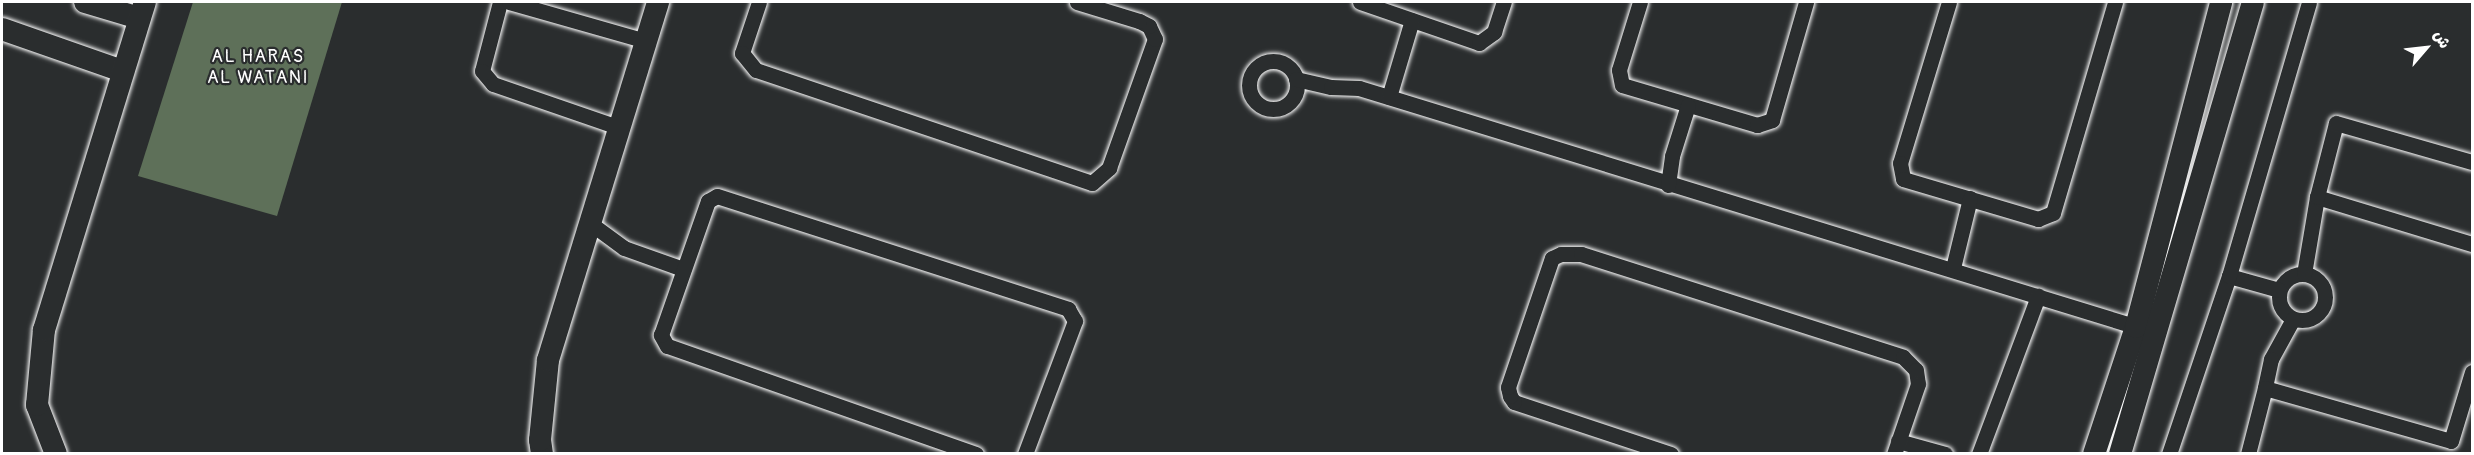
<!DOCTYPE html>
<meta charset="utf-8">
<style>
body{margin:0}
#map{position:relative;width:2474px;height:455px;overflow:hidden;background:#2a2d2e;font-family:Pangolin,"Playpen Sans Arabic",sans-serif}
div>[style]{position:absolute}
.green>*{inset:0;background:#5e7059}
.roads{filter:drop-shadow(0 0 2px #fff) drop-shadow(0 0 2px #fff)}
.street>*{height:15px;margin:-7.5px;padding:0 7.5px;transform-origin:7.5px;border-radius:7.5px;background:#2a2d2e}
.street>.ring{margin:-7.5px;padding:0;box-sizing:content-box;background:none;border:15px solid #2a2d2e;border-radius:50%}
.secondary>*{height:22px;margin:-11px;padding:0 11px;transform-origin:11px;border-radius:11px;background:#2a2d2e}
span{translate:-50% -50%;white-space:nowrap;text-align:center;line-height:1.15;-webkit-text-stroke:4.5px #2a2d2e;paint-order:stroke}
.neighbourhood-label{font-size:18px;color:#fff;letter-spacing:1.5px}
.frame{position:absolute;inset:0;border:3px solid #fff;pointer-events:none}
.north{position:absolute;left:2396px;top:18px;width:60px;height:60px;-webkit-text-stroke:4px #2a2d2e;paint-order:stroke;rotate:62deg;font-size:16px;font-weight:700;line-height:24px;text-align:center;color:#fff}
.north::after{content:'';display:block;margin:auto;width:21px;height:27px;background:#fff;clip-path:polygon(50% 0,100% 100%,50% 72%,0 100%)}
</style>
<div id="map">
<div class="green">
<i style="clip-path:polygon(193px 2px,342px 2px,277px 216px,138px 176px)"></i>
</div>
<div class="roads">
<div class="street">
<i style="left:500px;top:2px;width:71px;rotate:104.6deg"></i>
<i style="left:482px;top:71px;width:17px;rotate:50deg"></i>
<i style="left:493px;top:84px;width:132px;rotate:19deg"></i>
<i style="left:509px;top:2px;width:142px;rotate:15.9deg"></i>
<i style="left:759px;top:2px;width:54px;rotate:108.4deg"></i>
<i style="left:742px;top:53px;width:22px;rotate:51deg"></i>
<i style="left:756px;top:70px;width:354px;rotate:18.6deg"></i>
<i style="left:1092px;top:183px;width:23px;rotate:-41deg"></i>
<i style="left:1109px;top:168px;width:137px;rotate:-70.4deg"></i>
<i style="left:1155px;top:39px;width:14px;rotate:-115deg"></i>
<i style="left:1149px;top:26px;width:11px;rotate:-153deg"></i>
<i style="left:1139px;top:21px;width:65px;rotate:-163deg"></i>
<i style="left:1360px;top:2px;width:126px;rotate:19deg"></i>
<i style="left:1479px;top:43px;width:19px;rotate:-36deg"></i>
<i style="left:1494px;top:32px;width:32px;rotate:-72deg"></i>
<i style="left:1640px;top:2px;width:71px;rotate:107.2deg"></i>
<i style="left:1619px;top:70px;width:15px;rotate:79deg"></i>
<i style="left:1622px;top:85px;width:141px;rotate:16.5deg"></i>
<i style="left:1757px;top:125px;width:16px;rotate:-18deg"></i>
<i style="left:1772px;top:120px;width:123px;rotate:-73.9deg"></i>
<i style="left:1949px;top:2px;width:168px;rotate:106.9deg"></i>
<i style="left:1900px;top:163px;width:16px;rotate:79deg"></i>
<i style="left:1903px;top:179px;width:141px;rotate:16.5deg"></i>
<i style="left:2038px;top:219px;width:16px;rotate:-22deg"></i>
<i style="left:2053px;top:213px;width:220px;rotate:-73.6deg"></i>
<i class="ring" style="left:1249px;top:61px;width:33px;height:33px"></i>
<i style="left:1296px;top:79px;width:36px;rotate:13deg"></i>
<i style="left:1331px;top:87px;width:28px;rotate:2deg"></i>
<i style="left:1359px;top:88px;width:821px;rotate:17.07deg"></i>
<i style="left:1389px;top:97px;width:80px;rotate:-73.4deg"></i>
<i style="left:1668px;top:185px;width:29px;rotate:-82deg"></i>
<i style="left:1672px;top:156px;width:53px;rotate:-72.6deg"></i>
<i style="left:2317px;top:197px;width:162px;rotate:16.9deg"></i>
<i style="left:590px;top:223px;width:42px;rotate:36.3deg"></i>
<i style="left:624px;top:248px;width:63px;rotate:19.6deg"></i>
<i style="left:1953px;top:268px;width:72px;rotate:-76.3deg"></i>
<i class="ring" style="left:2279px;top:274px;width:31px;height:31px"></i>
<i style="left:2304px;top:274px;width:78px;rotate:-80.4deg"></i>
<i style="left:2317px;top:197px;width:76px;rotate:-75.6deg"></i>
<i style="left:2336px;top:123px;width:141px;rotate:16deg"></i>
<i style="left:2229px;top:276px;width:52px;rotate:15.6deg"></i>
<i style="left:2293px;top:319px;width:46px;rotate:118.8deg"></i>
<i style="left:2271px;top:359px;width:30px;rotate:102deg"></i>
<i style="left:2265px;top:388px;width:193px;rotate:15.9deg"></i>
<i style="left:2451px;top:441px;width:72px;rotate:-73.1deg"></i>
<i style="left:1898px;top:441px;width:49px;rotate:15.5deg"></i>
<i style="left:976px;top:454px;width:327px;rotate:-160.7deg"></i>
<i style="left:667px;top:346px;width:13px;rotate:-119deg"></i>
<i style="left:661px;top:335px;width:142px;rotate:-70.7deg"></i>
<i style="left:708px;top:201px;width:10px;rotate:-29deg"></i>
<i style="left:717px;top:196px;width:369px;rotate:17.8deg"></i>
<i style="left:1068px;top:309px;width:14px;rotate:60deg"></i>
<i style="left:1075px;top:321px;width:142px;rotate:110.6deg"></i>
<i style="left:1671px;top:454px;width:165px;rotate:-161.7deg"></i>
<i style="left:1514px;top:402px;width:7px;rotate:-124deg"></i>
<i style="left:1510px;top:396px;width:9px;rotate:-103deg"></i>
<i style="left:1508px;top:387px;width:136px;rotate:-71.2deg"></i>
<i style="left:1552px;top:258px;width:10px;rotate:-24deg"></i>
<i style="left:1561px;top:254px;width:20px"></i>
<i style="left:1581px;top:254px;width:338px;rotate:17.7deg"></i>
<i style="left:1903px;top:357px;width:18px;rotate:45deg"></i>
<i style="left:1916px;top:370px;width:14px;rotate:82deg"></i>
<i style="left:1918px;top:384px;width:74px;rotate:108.9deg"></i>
<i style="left:1979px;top:454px;width:169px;rotate:-69.5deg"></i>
<i style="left:2169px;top:454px;width:188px;rotate:-71.4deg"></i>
<i style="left:2229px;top:276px;width:285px;rotate:-73.7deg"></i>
<i style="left:2248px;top:454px;width:68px;rotate:-75.6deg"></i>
</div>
<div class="secondary">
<i style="left:85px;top:2px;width:56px;rotate:16.5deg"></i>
<i style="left:2px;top:29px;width:127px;rotate:19.3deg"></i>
<i style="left:56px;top:454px;width:53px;rotate:-111.2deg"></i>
<i style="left:37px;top:405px;width:75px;rotate:-84.7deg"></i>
<i style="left:44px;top:330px;width:343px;rotate:-72.9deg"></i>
<i style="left:542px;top:454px;width:14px;rotate:-98deg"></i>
<i style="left:540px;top:440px;width:80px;rotate:-84.3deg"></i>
<i style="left:548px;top:360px;width:375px;rotate:-72.9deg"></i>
<i style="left:2094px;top:454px;width:134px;rotate:-71.7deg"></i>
<i style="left:2136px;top:327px;width:336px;rotate:-75.3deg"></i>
<i style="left:2120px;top:454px;width:471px;rotate:-73.6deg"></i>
</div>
</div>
<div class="neighbourhood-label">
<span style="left:258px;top:68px">AL HARAS<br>AL WATANI</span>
</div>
<div class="frame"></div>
<div class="north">ش</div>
</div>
